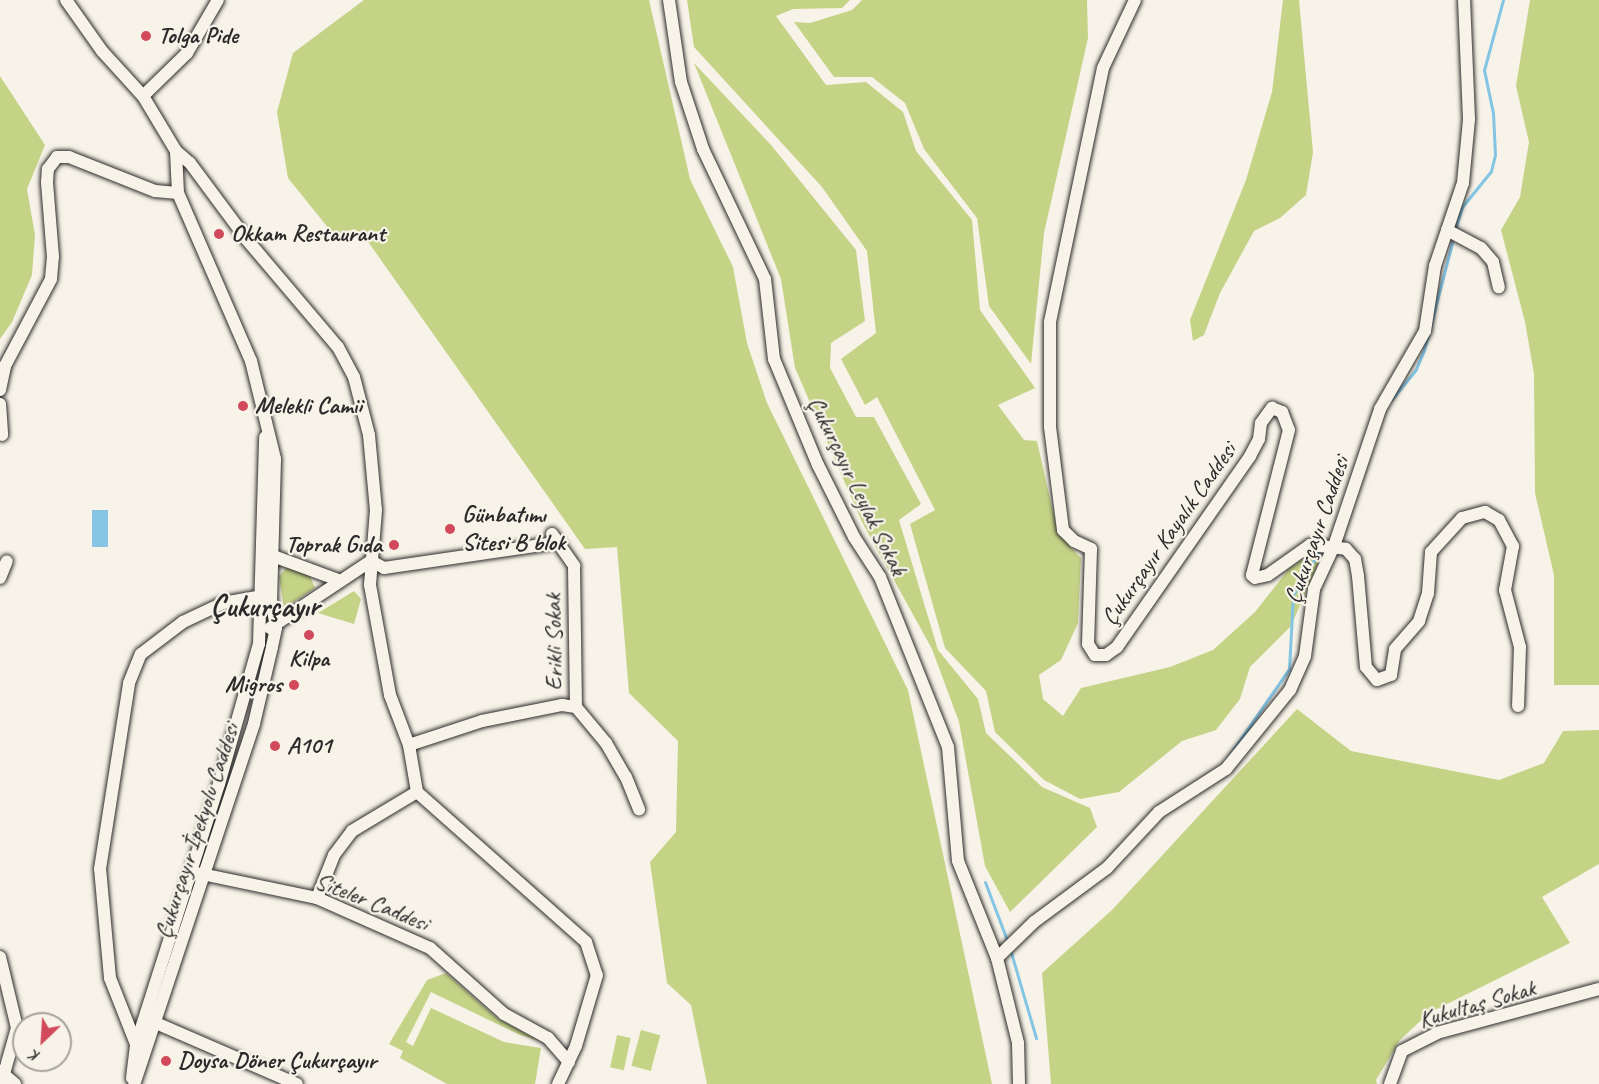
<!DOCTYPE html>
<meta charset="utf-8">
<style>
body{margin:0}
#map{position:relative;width:1599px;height:1084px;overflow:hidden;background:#f7f3e8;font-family:Caveat,sans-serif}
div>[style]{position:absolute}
.green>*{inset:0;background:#c5d387;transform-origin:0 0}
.water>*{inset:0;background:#84c5e4;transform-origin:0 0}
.stream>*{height:3px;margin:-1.5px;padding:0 1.5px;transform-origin:1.5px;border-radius:1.5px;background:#84c5e4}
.roads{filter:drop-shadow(0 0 2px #2b2b2b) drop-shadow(0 0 2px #2b2b2b)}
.minor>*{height:12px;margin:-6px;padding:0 6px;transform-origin:6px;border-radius:6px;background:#f7f3e8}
.dots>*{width:16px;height:16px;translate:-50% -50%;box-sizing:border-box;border:3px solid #f7f3e8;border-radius:50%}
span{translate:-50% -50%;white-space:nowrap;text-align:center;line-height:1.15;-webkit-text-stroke:4.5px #f7f3e8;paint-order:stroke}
.poi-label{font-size:24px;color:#2b2b2b;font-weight:700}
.left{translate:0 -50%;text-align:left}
.right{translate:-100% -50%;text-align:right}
.street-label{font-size:24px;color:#2b2b2b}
.district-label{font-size:30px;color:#2b2b2b;font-weight:700}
.north{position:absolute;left:12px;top:1012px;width:60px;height:60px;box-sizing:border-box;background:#f7f3e8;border:2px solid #a5a39c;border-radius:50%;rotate:205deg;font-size:16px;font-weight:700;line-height:24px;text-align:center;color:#2b2b2b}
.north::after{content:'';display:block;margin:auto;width:21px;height:27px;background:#d1495b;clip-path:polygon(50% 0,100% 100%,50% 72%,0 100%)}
</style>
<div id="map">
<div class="green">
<i style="clip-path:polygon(364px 0,649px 0,690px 179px,733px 267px,747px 343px,767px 403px,908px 690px,992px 1084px,707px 1084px,691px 1005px,667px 983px,650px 862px,676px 832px,678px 741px,629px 693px,617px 547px,585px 549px,369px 243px,355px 229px,334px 235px,288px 178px,277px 112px,293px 53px)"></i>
<i style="clip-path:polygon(687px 0,850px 0,842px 8px,793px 9px,776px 16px,826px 85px,866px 82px,903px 112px,916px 151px,972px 220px,980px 310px,1035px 388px,998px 405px,1024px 440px,1037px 441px,1058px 534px,1081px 558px,1078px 623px,1061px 660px,1039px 675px,1043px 699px,1063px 716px,1081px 688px,1170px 667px,1213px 650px,1255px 612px,1288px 570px,1307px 556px,1321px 557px,1291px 626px,1250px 667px,1240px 699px,1216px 730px,1182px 741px,1119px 792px,1080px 799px,1044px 780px,995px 732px,986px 691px,945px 648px,910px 524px,935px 510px,877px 397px,865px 405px,841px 359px,876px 333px,867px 251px,822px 187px,694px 47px)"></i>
<i style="clip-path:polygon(862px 0,1087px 0,1088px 38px,1044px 233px,1031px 364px,989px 306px,977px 218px,924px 149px,905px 103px,872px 77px,834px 77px,794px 22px,810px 23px,852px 10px)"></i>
<i style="clip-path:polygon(1283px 0,1299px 0,1313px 152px,1306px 195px,1280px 218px,1254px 231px,1220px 293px,1204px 335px,1193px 341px,1190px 320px,1246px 180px,1272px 92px)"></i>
<i style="clip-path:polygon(1530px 0,1599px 0,1599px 685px,1554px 685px,1554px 575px,1535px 493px,1534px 374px,1525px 322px,1501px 230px,1520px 197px,1529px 142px,1516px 86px)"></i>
<i style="clip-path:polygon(694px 63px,771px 145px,856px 250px,865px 321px,831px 343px,830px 368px,856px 417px,874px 417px,921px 504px,899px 520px,938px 650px,978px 699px,986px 733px,1042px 787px,1090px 808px,1097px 827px,1010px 912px,985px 866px,959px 722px,932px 649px,862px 522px,795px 368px,781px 279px)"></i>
<i style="clip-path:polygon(0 76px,45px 145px,27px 189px,35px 235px,32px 275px,12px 322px,0 339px)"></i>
<i style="clip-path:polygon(289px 563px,308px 572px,315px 588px,284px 608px,279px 577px)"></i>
<i style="clip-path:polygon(354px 591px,361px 599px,354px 624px,318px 613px)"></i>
<i style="clip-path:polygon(1297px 709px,1351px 751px,1499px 780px,1544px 763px,1563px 731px,1599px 730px,1599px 864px,1542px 897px,1570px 943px,1429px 1013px,1400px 1040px,1376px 1080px,1377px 1084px,1051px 1084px,1042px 973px,1112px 910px)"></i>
<i style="clip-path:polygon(446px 973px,498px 1019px,540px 1041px,520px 1035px,431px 992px,406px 1042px,413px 1046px,431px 1008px,504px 1042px,541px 1048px,535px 1084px,447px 1084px,400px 1058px,403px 1051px,389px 1044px,427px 980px)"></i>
<i style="left:641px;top:1030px;width:20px;height:37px;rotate:15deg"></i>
<i style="left:617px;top:1035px;width:14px;height:33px;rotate:12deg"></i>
</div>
<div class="water">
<i style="left:92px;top:510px;width:16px;height:37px"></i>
</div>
<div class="stream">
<i style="left:1455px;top:229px;width:23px;rotate:-72deg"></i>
<i style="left:1462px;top:207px;width:46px;rotate:-51.1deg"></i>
<i style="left:1491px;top:171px;width:16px;rotate:-76deg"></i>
<i style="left:1495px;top:155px;width:42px;rotate:-92.7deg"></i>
<i style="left:1493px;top:113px;width:44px;rotate:-101.8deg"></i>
<i style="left:1484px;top:70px;width:73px;rotate:-74.8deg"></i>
<i style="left:1392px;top:399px;width:38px;rotate:-51deg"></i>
<i style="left:1416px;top:369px;width:21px;rotate:-67deg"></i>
<i style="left:1424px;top:350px;width:111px;rotate:-75.3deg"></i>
<i style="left:1228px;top:757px;width:107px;rotate:-55.3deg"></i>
<i style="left:1289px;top:669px;width:74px;rotate:-86.9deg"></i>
<i style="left:1293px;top:595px;width:52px;rotate:-59deg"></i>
<i style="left:985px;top:882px;width:65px;rotate:69.3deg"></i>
<i style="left:1010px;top:949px;width:93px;rotate:73.7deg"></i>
</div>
<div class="roads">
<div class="minor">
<i style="left:66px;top:0;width:62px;rotate:54.8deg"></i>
<i style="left:102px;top:51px;width:61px;rotate:47.7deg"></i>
<i style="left:143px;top:96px;width:64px;rotate:59deg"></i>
<i style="left:176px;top:151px;width:42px;rotate:87.3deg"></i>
<i style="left:178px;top:193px;width:183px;rotate:66.5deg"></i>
<i style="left:251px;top:361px;width:101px;rotate:76.2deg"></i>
<i style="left:275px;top:459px;width:140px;rotate:91.6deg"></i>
<i style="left:271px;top:599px;width:29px;rotate:80deg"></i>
<i style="left:276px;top:628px;width:19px;rotate:102deg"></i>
<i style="left:272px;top:647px;width:79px;rotate:103.2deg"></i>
<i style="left:254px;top:724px;width:379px;rotate:108.4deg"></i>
<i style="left:669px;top:0;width:83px;rotate:81.7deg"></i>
<i style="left:681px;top:82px;width:71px;rotate:71.8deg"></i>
<i style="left:703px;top:149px;width:144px;rotate:64.5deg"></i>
<i style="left:765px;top:279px;width:81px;rotate:83.6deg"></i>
<i style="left:774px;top:359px;width:115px;rotate:67.5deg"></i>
<i style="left:818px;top:465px;width:80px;rotate:63.4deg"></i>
<i style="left:854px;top:537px;width:48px;rotate:57deg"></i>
<i style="left:880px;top:577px;width:183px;rotate:68.2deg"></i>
<i style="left:948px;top:747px;width:114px;rotate:85deg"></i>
<i style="left:958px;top:861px;width:105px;rotate:68.1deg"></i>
<i style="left:997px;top:958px;width:88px;rotate:76.1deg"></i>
<i style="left:1018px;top:1043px;width:41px;rotate:88.6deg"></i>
<i style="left:1135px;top:0;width:75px;rotate:115.2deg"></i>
<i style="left:1103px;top:68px;width:259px;rotate:101.8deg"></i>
<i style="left:1050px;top:322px;width:105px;rotate:90deg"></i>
<i style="left:1050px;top:427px;width:104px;rotate:82.8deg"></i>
<i style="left:1063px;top:530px;width:16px;rotate:45deg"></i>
<i style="left:1074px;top:541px;width:19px;rotate:25deg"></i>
<i style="left:1091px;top:549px;width:95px;rotate:91.8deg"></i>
<i style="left:1088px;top:644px;width:13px;rotate:58deg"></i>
<i style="left:1095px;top:655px;width:11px"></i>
<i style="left:1106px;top:655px;width:14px;rotate:-36deg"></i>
<i style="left:1117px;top:647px;width:233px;rotate:-55.1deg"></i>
<i style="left:1250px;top:456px;width:19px;rotate:-62deg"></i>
<i style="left:1259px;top:439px;width:16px;rotate:-83deg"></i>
<i style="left:1261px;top:423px;width:19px;rotate:-54deg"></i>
<i style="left:1272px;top:408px;width:11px;rotate:22deg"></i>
<i style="left:1282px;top:412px;width:19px;rotate:69deg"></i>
<i style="left:1289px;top:430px;width:150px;rotate:104.3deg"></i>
<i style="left:1252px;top:575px;width:4px;rotate:45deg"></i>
<i style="left:1255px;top:578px;width:13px;rotate:-13deg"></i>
<i style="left:1268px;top:575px;width:52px;rotate:-35.5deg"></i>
<i style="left:1310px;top:545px;width:36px;rotate:6deg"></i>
<i style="left:1346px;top:549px;width:13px;rotate:48deg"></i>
<i style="left:1355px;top:559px;width:17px;rotate:80deg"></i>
<i style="left:1358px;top:576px;width:91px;rotate:85deg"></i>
<i style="left:1366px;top:667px;width:17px;rotate:50deg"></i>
<i style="left:1377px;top:680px;width:15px;rotate:-20deg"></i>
<i style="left:1391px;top:675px;width:26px;rotate:-81deg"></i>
<i style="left:1395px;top:649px;width:37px;rotate:-49deg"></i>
<i style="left:1419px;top:621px;width:29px;rotate:-72deg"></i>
<i style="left:1428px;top:593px;width:41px;rotate:-85.8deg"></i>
<i style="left:1431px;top:552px;width:46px;rotate:-47.6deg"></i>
<i style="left:1462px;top:518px;width:24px;rotate:-15deg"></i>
<i style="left:1485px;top:512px;width:16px;rotate:30deg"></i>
<i style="left:1499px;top:520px;width:30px;rotate:62deg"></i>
<i style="left:1513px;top:546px;width:45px;rotate:100.3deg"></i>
<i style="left:1505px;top:590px;width:59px;rotate:75.3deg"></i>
<i style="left:1520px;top:647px;width:59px;rotate:91.9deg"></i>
<i style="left:143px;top:96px;width:62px;rotate:-44.3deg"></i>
<i style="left:187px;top:53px;width:61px;rotate:-59.7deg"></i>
<i style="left:176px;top:151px;width:18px;rotate:41deg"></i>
<i style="left:190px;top:163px;width:97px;rotate:53.4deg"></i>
<i style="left:248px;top:241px;width:139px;rotate:49.7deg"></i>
<i style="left:338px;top:347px;width:34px;rotate:62deg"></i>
<i style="left:354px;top:377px;width:60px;rotate:75.5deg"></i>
<i style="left:369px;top:435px;width:75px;rotate:84.7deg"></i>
<i style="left:376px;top:510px;width:75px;rotate:94.6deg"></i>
<i style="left:370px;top:585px;width:112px;rotate:79.7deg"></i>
<i style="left:390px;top:695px;width:53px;rotate:69.2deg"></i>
<i style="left:409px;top:745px;width:48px;rotate:80.3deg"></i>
<i style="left:417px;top:792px;width:226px;rotate:41.6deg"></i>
<i style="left:586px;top:942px;width:35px;rotate:72deg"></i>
<i style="left:597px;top:975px;width:74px;rotate:106.5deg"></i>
<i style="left:576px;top:1046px;width:42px;rotate:115.3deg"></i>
<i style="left:1447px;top:230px;width:38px;rotate:28deg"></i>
<i style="left:1481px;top:248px;width:18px;rotate:49deg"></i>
<i style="left:1493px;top:262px;width:26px;rotate:77deg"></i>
<i style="left:0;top:390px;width:25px;rotate:-78deg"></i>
<i style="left:5px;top:366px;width:98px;rotate:-62.1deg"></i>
<i style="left:51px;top:279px;width:22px;rotate:-85deg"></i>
<i style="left:53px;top:257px;width:75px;rotate:-94.6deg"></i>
<i style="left:47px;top:182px;width:13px;rotate:-86deg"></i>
<i style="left:48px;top:169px;width:15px;rotate:-53deg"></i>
<i style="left:57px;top:157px;width:12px"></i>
<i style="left:69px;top:157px;width:92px;rotate:21.6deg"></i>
<i style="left:155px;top:191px;width:23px;rotate:5deg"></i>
<i style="left:0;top:404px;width:31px;rotate:86deg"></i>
<i style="left:552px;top:534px;width:39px;rotate:55deg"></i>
<i style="left:574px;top:566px;width:141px;rotate:89.2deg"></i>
<i style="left:576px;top:707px;width:47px;rotate:50.2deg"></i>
<i style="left:606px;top:743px;width:39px;rotate:60deg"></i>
<i style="left:626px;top:777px;width:35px;rotate:68deg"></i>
<i style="left:273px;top:556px;width:72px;rotate:20.2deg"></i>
<i style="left:371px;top:561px;width:15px;rotate:28deg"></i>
<i style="left:384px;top:568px;width:166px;rotate:-8.3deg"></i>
<i style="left:0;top:578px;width:18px;rotate:-68deg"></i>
<i style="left:270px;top:628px;width:121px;rotate:-33.6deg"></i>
<i style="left:409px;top:745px;width:77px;rotate:-18.2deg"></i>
<i style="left:482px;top:721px;width:82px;rotate:-11.3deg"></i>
<i style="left:562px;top:705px;width:14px;rotate:8deg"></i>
<i style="left:197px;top:873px;width:123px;rotate:11.8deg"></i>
<i style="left:317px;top:898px;width:124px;rotate:23.9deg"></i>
<i style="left:430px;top:948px;width:99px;rotate:41.7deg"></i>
<i style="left:504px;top:1014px;width:50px;rotate:28.6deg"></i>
<i style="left:548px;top:1038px;width:32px;rotate:49deg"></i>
<i style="left:317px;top:898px;width:46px;rotate:-68.4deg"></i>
<i style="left:334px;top:855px;width:30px;rotate:-53deg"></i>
<i style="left:352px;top:831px;width:76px;rotate:-31deg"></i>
<i style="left:0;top:957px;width:73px;rotate:76.5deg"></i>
<i style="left:17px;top:1028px;width:58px;rotate:105.9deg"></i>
<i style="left:997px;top:958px;width:52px;rotate:-44.2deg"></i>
<i style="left:1034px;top:922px;width:91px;rotate:-36.5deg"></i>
<i style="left:1107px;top:868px;width:76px;rotate:-47.1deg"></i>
<i style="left:1159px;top:812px;width:80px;rotate:-32.7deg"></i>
<i style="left:1226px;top:769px;width:102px;rotate:-51deg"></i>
<i style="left:1290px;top:690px;width:37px;rotate:-66deg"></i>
<i style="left:1305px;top:656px;width:68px;rotate:-82.3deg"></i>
<i style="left:1314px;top:589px;width:47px;rotate:-65.1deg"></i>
<i style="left:1334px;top:546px;width:145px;rotate:-71.4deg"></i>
<i style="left:1380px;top:409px;width:90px;rotate:-60deg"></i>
<i style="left:1425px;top:331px;width:66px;rotate:-81.3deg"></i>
<i style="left:1435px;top:266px;width:88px;rotate:-71.4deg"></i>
<i style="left:1463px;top:183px;width:64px;rotate:-84.6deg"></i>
<i style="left:1469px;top:119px;width:119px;rotate:-92.4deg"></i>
<i style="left:149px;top:1020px;width:161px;rotate:23.4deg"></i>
<i style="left:136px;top:1044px;width:71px;rotate:-111.5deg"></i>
<i style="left:110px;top:978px;width:109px;rotate:-95.2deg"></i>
<i style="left:100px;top:869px;width:188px;rotate:-81.1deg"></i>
<i style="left:129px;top:683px;width:31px;rotate:-68deg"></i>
<i style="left:141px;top:654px;width:53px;rotate:-37.3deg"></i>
<i style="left:183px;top:622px;width:44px;rotate:-25.4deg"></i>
<i style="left:223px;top:603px;width:36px;rotate:-10deg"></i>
<i style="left:0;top:1071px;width:20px;rotate:41deg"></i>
<i style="left:132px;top:1078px;width:34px;rotate:-83deg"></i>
<i style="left:136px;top:1044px;width:273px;rotate:-72.3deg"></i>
<i style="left:219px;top:784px;width:146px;rotate:-74.1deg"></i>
<i style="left:259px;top:644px;width:207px;rotate:-88.3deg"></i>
<i style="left:1390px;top:1084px;width:35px;rotate:-70deg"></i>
<i style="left:1402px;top:1051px;width:39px;rotate:-27deg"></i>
<i style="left:1437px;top:1033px;width:168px;rotate:-15.2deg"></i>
</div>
</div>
<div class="dots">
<i style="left:146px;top:36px;background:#d1495b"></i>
<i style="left:219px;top:234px;background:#d1495b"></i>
<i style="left:243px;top:406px;background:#d1495b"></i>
<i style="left:450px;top:529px;background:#d1495b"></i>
<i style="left:394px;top:545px;background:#d1495b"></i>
<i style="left:309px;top:635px;background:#d1495b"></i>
<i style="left:294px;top:685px;background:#d1495b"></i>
<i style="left:275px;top:746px;background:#d1495b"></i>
<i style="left:166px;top:1061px;background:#d1495b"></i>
</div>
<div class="poi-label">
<span class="left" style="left:158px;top:36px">Tolga Pide</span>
<span class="left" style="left:231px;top:234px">Okkam Restaurant</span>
<span class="left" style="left:255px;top:406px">Melekli Camii</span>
<span class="left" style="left:462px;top:529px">Günbatımı<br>Sitesi B blok</span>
<span class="right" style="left:382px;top:545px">Toprak Gıda</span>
<span style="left:309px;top:659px">Kilpa</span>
<span class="right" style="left:282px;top:685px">Migros</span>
<span class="left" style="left:287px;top:746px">A101</span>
<span class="left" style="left:178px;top:1061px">Doysa Döner Çukurçayır</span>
</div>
<div class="street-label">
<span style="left:857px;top:486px;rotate:64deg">Çukurçayır Leylak Sokak</span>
<span style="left:1317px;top:530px;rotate:-71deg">Çukurçayır Caddesi</span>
<span style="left:1169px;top:534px;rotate:-55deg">Çukurçayır Kayalık Caddesi</span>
<span style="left:554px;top:642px;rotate:-91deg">Erikli Sokak</span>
<span style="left:197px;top:831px;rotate:-72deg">Çukurçayır İpekyolu Caddesi</span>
<span style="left:372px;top:902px;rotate:22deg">Siteler Caddesi</span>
<span style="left:1477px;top:1004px;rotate:-16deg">Kukultaş Sokak</span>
</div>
<div class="district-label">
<span style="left:265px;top:606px">Çukurçayır</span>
</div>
<div class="north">K</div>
</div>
